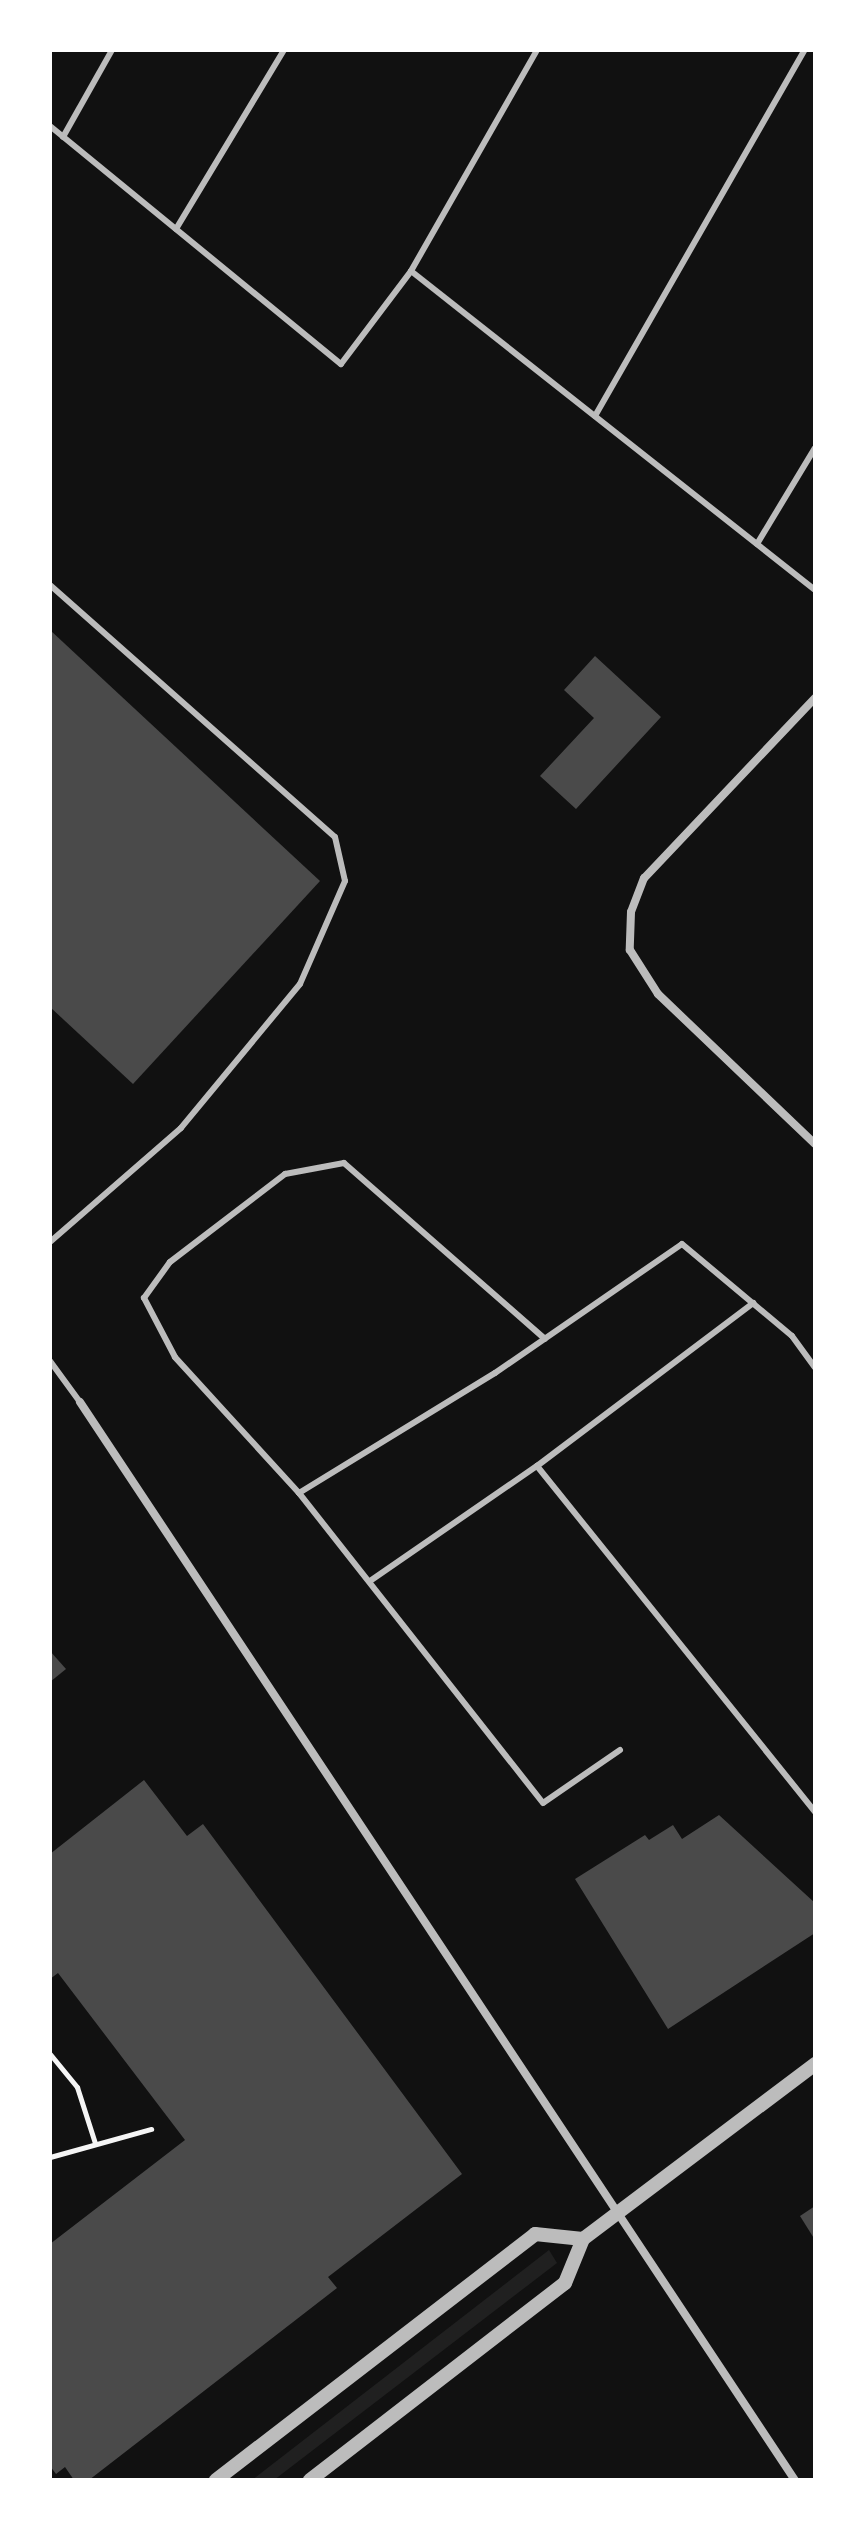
<!DOCTYPE html>
<style>
body{margin:0}
#map{position:relative;width:865px;height:2530px;overflow:hidden;background:#111;font-family:"Open Sans",sans-serif}
div>[style]{position:absolute}
.green>*{inset:0;background:#202020}
.building>*{inset:0;background:#4a4a4a}
.path>*{height:5px;margin:-2.5px;padding:0 2.5px;transform-origin:2.5px;border-radius:2.5px;background:#f5f5f5}
.service>*{height:6px;margin:-3px;padding:0 3px;transform-origin:3px;border-radius:3px;background:#bcbcbc}
.minor>*{height:8px;margin:-4px;padding:0 4px;transform-origin:4px;border-radius:4px;background:#bcbcbc}
.tertiary>*{height:14px;margin:-7px;padding:0 7px;transform-origin:7px;border-radius:7px;background:#bcbcbc}
span{translate:-50% -50%;white-space:nowrap;text-align:center;line-height:1.15;-webkit-text-stroke:6px #fff;paint-order:stroke}
.frame{position:absolute;inset:0;border:52px solid #fff;pointer-events:none}
</style>
<div id="map">
<div class="green">
<i style="clip-path:polygon(549px 2250px,557px 2263px,274px 2480px,252px 2480px)"></i>
</div>
<div class="building">
<i style="clip-path:polygon(50px 630px,320px 881px,133px 1084px,50px 1007px)"></i>
<i style="clip-path:polygon(595px 656px,661px 717px,576px 809px,540px 776px,594px 718px,564px 690px)"></i>
<i style="clip-path:polygon(50px 1651px,66px 1669px,50px 1682px)"></i>
<i style="clip-path:polygon(144px 1780px,187px 1836px,203px 1824px,462px 2174px,328px 2277px,337px 2288px,89px 2480px,74px 2480px,65px 2467px,56px 2474px,50px 2466px,50px 2244px,185px 2140px,58px 1973px,50px 1979px,50px 1854px)"></i>
<i style="clip-path:polygon(719px 1815px,815px 1903px,815px 1933px,668px 2029px,575px 1879px,645px 1835px,649px 1840px,673px 1825px,682px 1839px)"></i>
<i style="clip-path:polygon(815px 2206px,815px 2240px,800px 2216px)"></i>
</div>
<div class="path">
<i style="left:50px;top:2054px;width:43px;rotate:50.7deg"></i>
<i style="left:77px;top:2087px;width:59px;rotate:72.2deg"></i>
<i style="left:50px;top:2157px;width:105px;rotate:-15.5deg"></i>
</div>
<div class="service">
<i style="left:50px;top:126px;width:376px;rotate:39.3deg"></i>
<i style="left:341px;top:364px;width:116px;rotate:-53deg"></i>
<i style="left:411px;top:271px;width:254px;rotate:-60.3deg"></i>
<i style="left:63px;top:137px;width:100px;rotate:-60.6deg"></i>
<i style="left:176px;top:229px;width:209px;rotate:-58.9deg"></i>
<i style="left:411px;top:271px;width:515px;rotate:38.29deg"></i>
<i style="left:595px;top:416px;width:422px;rotate:-60.2deg"></i>
<i style="left:757px;top:544px;width:112px;rotate:-58.9deg"></i>
<i style="left:50px;top:585px;width:380px;rotate:41.5deg"></i>
<i style="left:335px;top:837px;width:45px;rotate:77.2deg"></i>
<i style="left:345px;top:881px;width:112px;rotate:113.6deg"></i>
<i style="left:300px;top:984px;width:187px;rotate:129.6deg"></i>
<i style="left:181px;top:1128px;width:174px;rotate:139deg"></i>
<i style="left:50px;top:1361px;width:51px;rotate:53.8deg"></i>
<i style="left:537px;top:1466px;width:444px;rotate:51.2deg"></i>
<i style="left:299px;top:1493px;width:184px;rotate:-132.4deg"></i>
<i style="left:175px;top:1357px;width:67px;rotate:-117.7deg"></i>
<i style="left:144px;top:1298px;width:44px;rotate:-54.2deg"></i>
<i style="left:170px;top:1262px;width:145px;rotate:-37.4deg"></i>
<i style="left:285px;top:1174px;width:60px;rotate:-10.6deg"></i>
<i style="left:344px;top:1163px;width:267px;rotate:41.2deg"></i>
<i style="left:370px;top:1581px;width:203px;rotate:-34.6deg"></i>
<i style="left:537px;top:1466px;width:271px;rotate:-37deg"></i>
<i style="left:620px;top:1750px;width:93px;rotate:145.5deg"></i>
<i style="left:543px;top:1803px;width:395px;rotate:-128.2deg"></i>
<i style="left:299px;top:1493px;width:230px;rotate:-31.5deg"></i>
<i style="left:495px;top:1373px;width:227px;rotate:-34.6deg"></i>
<i style="left:682px;top:1244px;width:143px;rotate:39.9deg"></i>
<i style="left:792px;top:1336px;width:39px;rotate:54deg"></i>
</div>
<div class="minor">
<i style="left:815px;top:698px;width:248px;rotate:133.5deg"></i>
<i style="left:644px;top:878px;width:36px;rotate:111deg"></i>
<i style="left:631px;top:912px;width:38px;rotate:92deg"></i>
<i style="left:630px;top:950px;width:52px;rotate:57.5deg"></i>
<i style="left:658px;top:994px;width:217px;rotate:43.7deg"></i>
<i style="left:80px;top:1402px;width:1294px;rotate:56.45deg"></i>
</div>
<div class="tertiary">
<i style="left:216px;top:2480px;width:403px;rotate:-37.6deg"></i>
<i style="left:535px;top:2234px;width:48px;rotate:5.9deg"></i>
<i style="left:310px;top:2480px;width:322px;rotate:-37.7deg"></i>
<i style="left:565px;top:2283px;width:48px;rotate:-67.8deg"></i>
<i style="left:583px;top:2239px;width:291px;rotate:-37deg"></i>
</div>
<div class="frame"></div>
</div>
